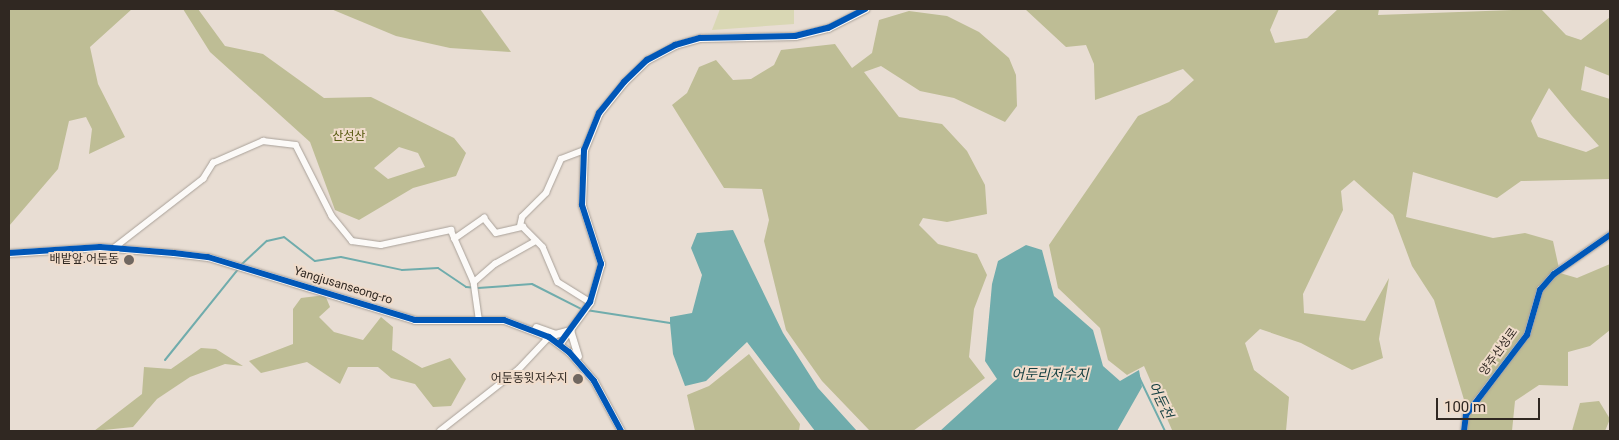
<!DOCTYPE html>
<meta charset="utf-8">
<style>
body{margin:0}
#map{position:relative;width:1619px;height:440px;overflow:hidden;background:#e8ddd3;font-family:Roboto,"Noto Sans KR",sans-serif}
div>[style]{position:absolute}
.green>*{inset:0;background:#d9d7b4}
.forest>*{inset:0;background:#bebd95}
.water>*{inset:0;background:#70acac}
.stream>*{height:2px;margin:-1px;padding:0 1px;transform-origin:1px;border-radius:1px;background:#70acac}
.roads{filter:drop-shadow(0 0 1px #a9a199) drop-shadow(0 0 1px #a9a199)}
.minor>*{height:5.5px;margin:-2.75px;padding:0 2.75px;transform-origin:2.75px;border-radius:2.75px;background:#fcfaf8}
.tertiary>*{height:7px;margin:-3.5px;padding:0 3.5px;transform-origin:3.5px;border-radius:3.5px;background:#fcfaf8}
.cycleway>*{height:6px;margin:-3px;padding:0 3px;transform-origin:3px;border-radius:3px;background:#0057b8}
.dots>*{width:14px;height:14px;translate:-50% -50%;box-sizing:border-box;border:2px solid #f0dccb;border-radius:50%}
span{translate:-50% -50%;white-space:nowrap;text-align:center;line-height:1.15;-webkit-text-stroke:4px #f0dccb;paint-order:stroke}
.park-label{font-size:12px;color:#55580e}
.poi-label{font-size:12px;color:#302822}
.right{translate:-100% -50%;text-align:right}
.street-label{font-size:12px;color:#302822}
.water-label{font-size:14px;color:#153f41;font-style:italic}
.frame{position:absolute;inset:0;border:10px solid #302822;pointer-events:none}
.scale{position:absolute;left:1436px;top:398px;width:104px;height:22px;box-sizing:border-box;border:2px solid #302822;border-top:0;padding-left:6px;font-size:15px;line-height:18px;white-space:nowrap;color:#302822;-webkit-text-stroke:4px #f0dccb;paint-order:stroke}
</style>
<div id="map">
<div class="green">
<i style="clip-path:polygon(720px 9px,794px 9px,794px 24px,712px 30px)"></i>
</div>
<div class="forest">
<i style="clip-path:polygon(9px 9px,132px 9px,90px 47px,98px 84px,125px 137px,89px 154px,92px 129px,86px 117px,69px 121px,58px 169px,9px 226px)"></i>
<i style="clip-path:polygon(evenodd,183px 9px,198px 9px,225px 46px,263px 54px,324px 98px,371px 97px,454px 138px,466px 153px,456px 176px,413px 188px,359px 220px,335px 210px,310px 142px,210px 52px,183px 9px,399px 147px,418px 153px,425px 167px,388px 179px,374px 168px,399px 147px)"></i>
<i style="clip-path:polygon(331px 9px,480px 9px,511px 52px,450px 48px,396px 36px)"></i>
<i style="clip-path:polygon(evenodd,1025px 9px,1279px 9px,1270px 30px,1275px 43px,1307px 38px,1338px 9px,1379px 9px,1378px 15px,1541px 9px,1566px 35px,1581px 40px,1610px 17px,1610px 76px,1585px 66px,1581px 90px,1610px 99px,1610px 179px,1521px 181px,1497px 198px,1413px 172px,1406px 217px,1493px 238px,1525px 233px,1553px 241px,1560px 273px,1577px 278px,1610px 264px,1610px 330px,1590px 346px,1568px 352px,1568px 386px,1539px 385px,1515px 401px,1512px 431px,1466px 431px,1468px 413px,1434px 300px,1412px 266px,1393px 215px,1354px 180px,1341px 191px,1343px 210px,1303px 294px,1304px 313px,1365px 321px,1389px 278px,1379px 339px,1383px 358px,1352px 370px,1301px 343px,1260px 329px,1245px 343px,1254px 370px,1289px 397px,1286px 431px,1172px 430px,1144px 366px,1127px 375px,1108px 360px,1100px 328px,1058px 288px,1049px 245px,1138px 116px,1169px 102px,1194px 80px,1183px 69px,1095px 100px,1094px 64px,1086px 45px,1066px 47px,1025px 9px,1549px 88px,1572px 116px,1599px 146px,1586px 152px,1538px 137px,1531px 121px,1549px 88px)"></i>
<i style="clip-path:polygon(909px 11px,947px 16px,979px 32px,1009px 58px,1016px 75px,1017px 106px,1005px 122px,954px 98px,920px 91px,881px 66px,864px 72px,899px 117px,942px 124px,967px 151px,985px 185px,987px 214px,947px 222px,923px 218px,919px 225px,938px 244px,977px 254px,987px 275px,974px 309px,969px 357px,985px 378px,913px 431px,870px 431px,822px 381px,786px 330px,764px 241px,769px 220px,762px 189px,724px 188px,672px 105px,687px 93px,699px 67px,716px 60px,733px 80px,751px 79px,774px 65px,781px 50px,835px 44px,852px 68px,872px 53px,879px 20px)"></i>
<i style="clip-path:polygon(325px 295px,330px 307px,319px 317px,334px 332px,363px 340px,381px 317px,393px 327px,392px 350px,422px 368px,450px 358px,466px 379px,451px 406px,433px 407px,415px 384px,391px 378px,378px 367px,348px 367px,340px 384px,307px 362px,261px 373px,249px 361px,293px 344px,293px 309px,301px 298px)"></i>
<i style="clip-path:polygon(201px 348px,216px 349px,243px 366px,225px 364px,190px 377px,157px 399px,133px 427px,94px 431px,142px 394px,144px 367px,171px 369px)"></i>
<i style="clip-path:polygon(749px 354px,800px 424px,799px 431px,695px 431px,687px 395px,709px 386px)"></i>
<i style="clip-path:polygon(1599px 401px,1610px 419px,1605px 431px,1572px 431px,1580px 403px)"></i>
</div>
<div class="water">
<i style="clip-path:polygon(733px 230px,783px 333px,818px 388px,857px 431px,815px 431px,747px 342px,706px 381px,685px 386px,673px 354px,670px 323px,670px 317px,692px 313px,702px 275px,691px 248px,697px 233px)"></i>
<i style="clip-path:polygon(1026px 245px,1042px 250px,1054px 296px,1093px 330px,1103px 366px,1120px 381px,1139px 370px,1142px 387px,1117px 431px,940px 431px,997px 379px,985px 361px,992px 284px,998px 261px)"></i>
</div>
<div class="stream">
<i style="left:242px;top:264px;width:34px;rotate:-43deg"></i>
<i style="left:267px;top:241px;width:17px;rotate:-13deg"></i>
<i style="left:284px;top:237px;width:39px;rotate:38deg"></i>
<i style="left:315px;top:261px;width:26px;rotate:-9deg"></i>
<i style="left:341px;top:257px;width:62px;rotate:12deg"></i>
<i style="left:402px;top:270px;width:36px;rotate:-3deg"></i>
<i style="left:438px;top:268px;width:34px;rotate:34deg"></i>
<i style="left:466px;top:287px;width:12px;rotate:5deg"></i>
<i style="left:478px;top:288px;width:54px;rotate:-4.2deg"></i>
<i style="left:532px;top:284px;width:55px;rotate:27deg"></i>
<i style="left:586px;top:310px;width:85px;rotate:8.8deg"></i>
<i style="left:165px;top:360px;width:118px;rotate:-51.2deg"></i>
<i style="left:1139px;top:377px;width:60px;rotate:64.3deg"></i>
</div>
<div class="roads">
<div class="minor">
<i style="left:520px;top:226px;width:9px;rotate:-77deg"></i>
<i style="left:522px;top:217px;width:34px;rotate:-45deg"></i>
<i style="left:546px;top:193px;width:37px;rotate:-66deg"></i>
<i style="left:561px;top:159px;width:25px;rotate:-21deg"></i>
<i style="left:454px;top:239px;width:37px;rotate:-35deg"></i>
<i style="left:484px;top:218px;width:19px;rotate:51deg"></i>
<i style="left:496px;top:233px;width:28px;rotate:-13deg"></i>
<i style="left:523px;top:227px;width:28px;rotate:45deg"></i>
<i style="left:543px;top:247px;width:38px;rotate:67deg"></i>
<i style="left:558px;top:282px;width:38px;rotate:32deg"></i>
<i style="left:114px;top:248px;width:113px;rotate:-37.8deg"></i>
<i style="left:203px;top:179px;width:19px;rotate:-58deg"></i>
<i style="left:213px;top:163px;width:55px;rotate:-23.7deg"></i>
<i style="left:263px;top:141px;width:33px;rotate:7deg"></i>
<i style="left:296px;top:145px;width:80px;rotate:63.1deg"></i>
<i style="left:332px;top:216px;width:32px;rotate:51deg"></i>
<i style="left:352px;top:241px;width:29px;rotate:8deg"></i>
<i style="left:381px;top:245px;width:72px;rotate:-12.1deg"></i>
<i style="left:451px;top:230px;width:57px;rotate:66.1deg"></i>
<i style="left:474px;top:282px;width:36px;rotate:82deg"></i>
<i style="left:474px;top:282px;width:28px;rotate:-41deg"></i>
<i style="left:495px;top:264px;width:47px;rotate:-29.3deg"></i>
<i style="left:440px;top:431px;width:100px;rotate:-38.1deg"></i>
<i style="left:519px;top:369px;width:44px;rotate:-46.8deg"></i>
<i style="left:1464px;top:431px;width:16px;rotate:-83deg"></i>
<i style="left:1466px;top:415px;width:101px;rotate:-52.7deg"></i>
<i style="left:1527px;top:335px;width:47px;rotate:-73.9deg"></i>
<i style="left:1540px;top:290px;width:21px;rotate:-49deg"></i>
<i style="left:1554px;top:274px;width:68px;rotate:-34.9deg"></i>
</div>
<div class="tertiary">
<i style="left:9px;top:253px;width:91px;rotate:-3.8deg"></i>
<i style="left:100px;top:247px;width:74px;rotate:4.6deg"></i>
<i style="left:174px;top:253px;width:34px;rotate:7deg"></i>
<i style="left:208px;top:257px;width:216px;rotate:16.9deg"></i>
<i style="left:415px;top:320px;width:89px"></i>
<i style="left:504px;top:320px;width:48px;rotate:20.7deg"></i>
<i style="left:549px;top:337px;width:25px;rotate:37deg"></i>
<i style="left:569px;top:352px;width:38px;rotate:49deg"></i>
<i style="left:594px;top:381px;width:57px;rotate:61.6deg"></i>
<i style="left:536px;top:327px;width:20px;rotate:20deg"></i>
<i style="left:555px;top:334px;width:16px;rotate:-15deg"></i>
<i style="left:570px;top:330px;width:27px;rotate:73deg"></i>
<i style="left:560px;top:343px;width:51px;rotate:-53.8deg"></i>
<i style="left:590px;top:302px;width:40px;rotate:-74deg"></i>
<i style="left:601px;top:264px;width:62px;rotate:-107.9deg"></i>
<i style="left:582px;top:205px;width:55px;rotate:-87.9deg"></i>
<i style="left:584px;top:150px;width:40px;rotate:-68deg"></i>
<i style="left:599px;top:113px;width:40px;rotate:-51deg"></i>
<i style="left:624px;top:82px;width:32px;rotate:-44deg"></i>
<i style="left:647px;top:60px;width:32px;rotate:-28deg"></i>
<i style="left:675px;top:45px;width:26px;rotate:-16deg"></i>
<i style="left:700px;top:38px;width:95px;rotate:-1.2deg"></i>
<i style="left:795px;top:36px;width:34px;rotate:-14deg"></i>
<i style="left:828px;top:28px;width:42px;rotate:-27.2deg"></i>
</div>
</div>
<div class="cycleway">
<i style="left:9px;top:253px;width:91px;rotate:-3.8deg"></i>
<i style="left:100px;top:247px;width:74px;rotate:4.6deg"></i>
<i style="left:174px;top:253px;width:34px;rotate:7deg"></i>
<i style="left:208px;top:257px;width:216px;rotate:16.9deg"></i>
<i style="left:415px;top:320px;width:89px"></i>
<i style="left:504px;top:320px;width:48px;rotate:20.7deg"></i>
<i style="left:549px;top:337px;width:25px;rotate:37deg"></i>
<i style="left:569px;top:352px;width:38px;rotate:49deg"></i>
<i style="left:594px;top:381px;width:57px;rotate:61.6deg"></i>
<i style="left:560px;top:343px;width:51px;rotate:-53.8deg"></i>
<i style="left:590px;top:302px;width:40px;rotate:-74deg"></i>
<i style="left:601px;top:264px;width:62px;rotate:-107.9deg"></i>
<i style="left:582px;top:205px;width:55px;rotate:-87.9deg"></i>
<i style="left:584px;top:150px;width:40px;rotate:-68deg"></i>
<i style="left:599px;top:113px;width:40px;rotate:-51deg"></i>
<i style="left:624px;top:82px;width:32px;rotate:-44deg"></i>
<i style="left:647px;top:60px;width:32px;rotate:-28deg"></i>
<i style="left:675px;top:45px;width:26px;rotate:-16deg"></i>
<i style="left:700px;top:38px;width:95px;rotate:-1.2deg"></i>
<i style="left:795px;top:36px;width:34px;rotate:-14deg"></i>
<i style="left:828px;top:28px;width:42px;rotate:-27.2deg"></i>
<i style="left:1464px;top:431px;width:16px;rotate:-83deg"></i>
<i style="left:1466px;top:415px;width:101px;rotate:-52.7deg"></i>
<i style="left:1527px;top:335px;width:47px;rotate:-73.9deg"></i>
<i style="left:1540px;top:290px;width:21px;rotate:-49deg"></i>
<i style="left:1554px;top:274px;width:68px;rotate:-34.9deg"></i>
</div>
<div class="dots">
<i style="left:129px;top:260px;background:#706760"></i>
<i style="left:578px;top:379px;background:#706760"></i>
</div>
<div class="park-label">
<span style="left:349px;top:137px">산성산</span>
</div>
<div class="poi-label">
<span class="right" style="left:119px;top:260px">배밭앞.어둔동</span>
<span class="right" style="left:568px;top:379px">어둔동윗저수지</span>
</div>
<div class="street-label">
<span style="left:343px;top:286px;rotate:17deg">Yangjusanseong-ro</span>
<span style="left:1499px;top:352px;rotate:-54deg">양주산성로</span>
</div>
<div class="water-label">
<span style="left:1050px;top:374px">어둔리저수지</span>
<span style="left:1161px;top:400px;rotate:64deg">어둔천</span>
</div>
<div class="frame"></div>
<div class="scale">100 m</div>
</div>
